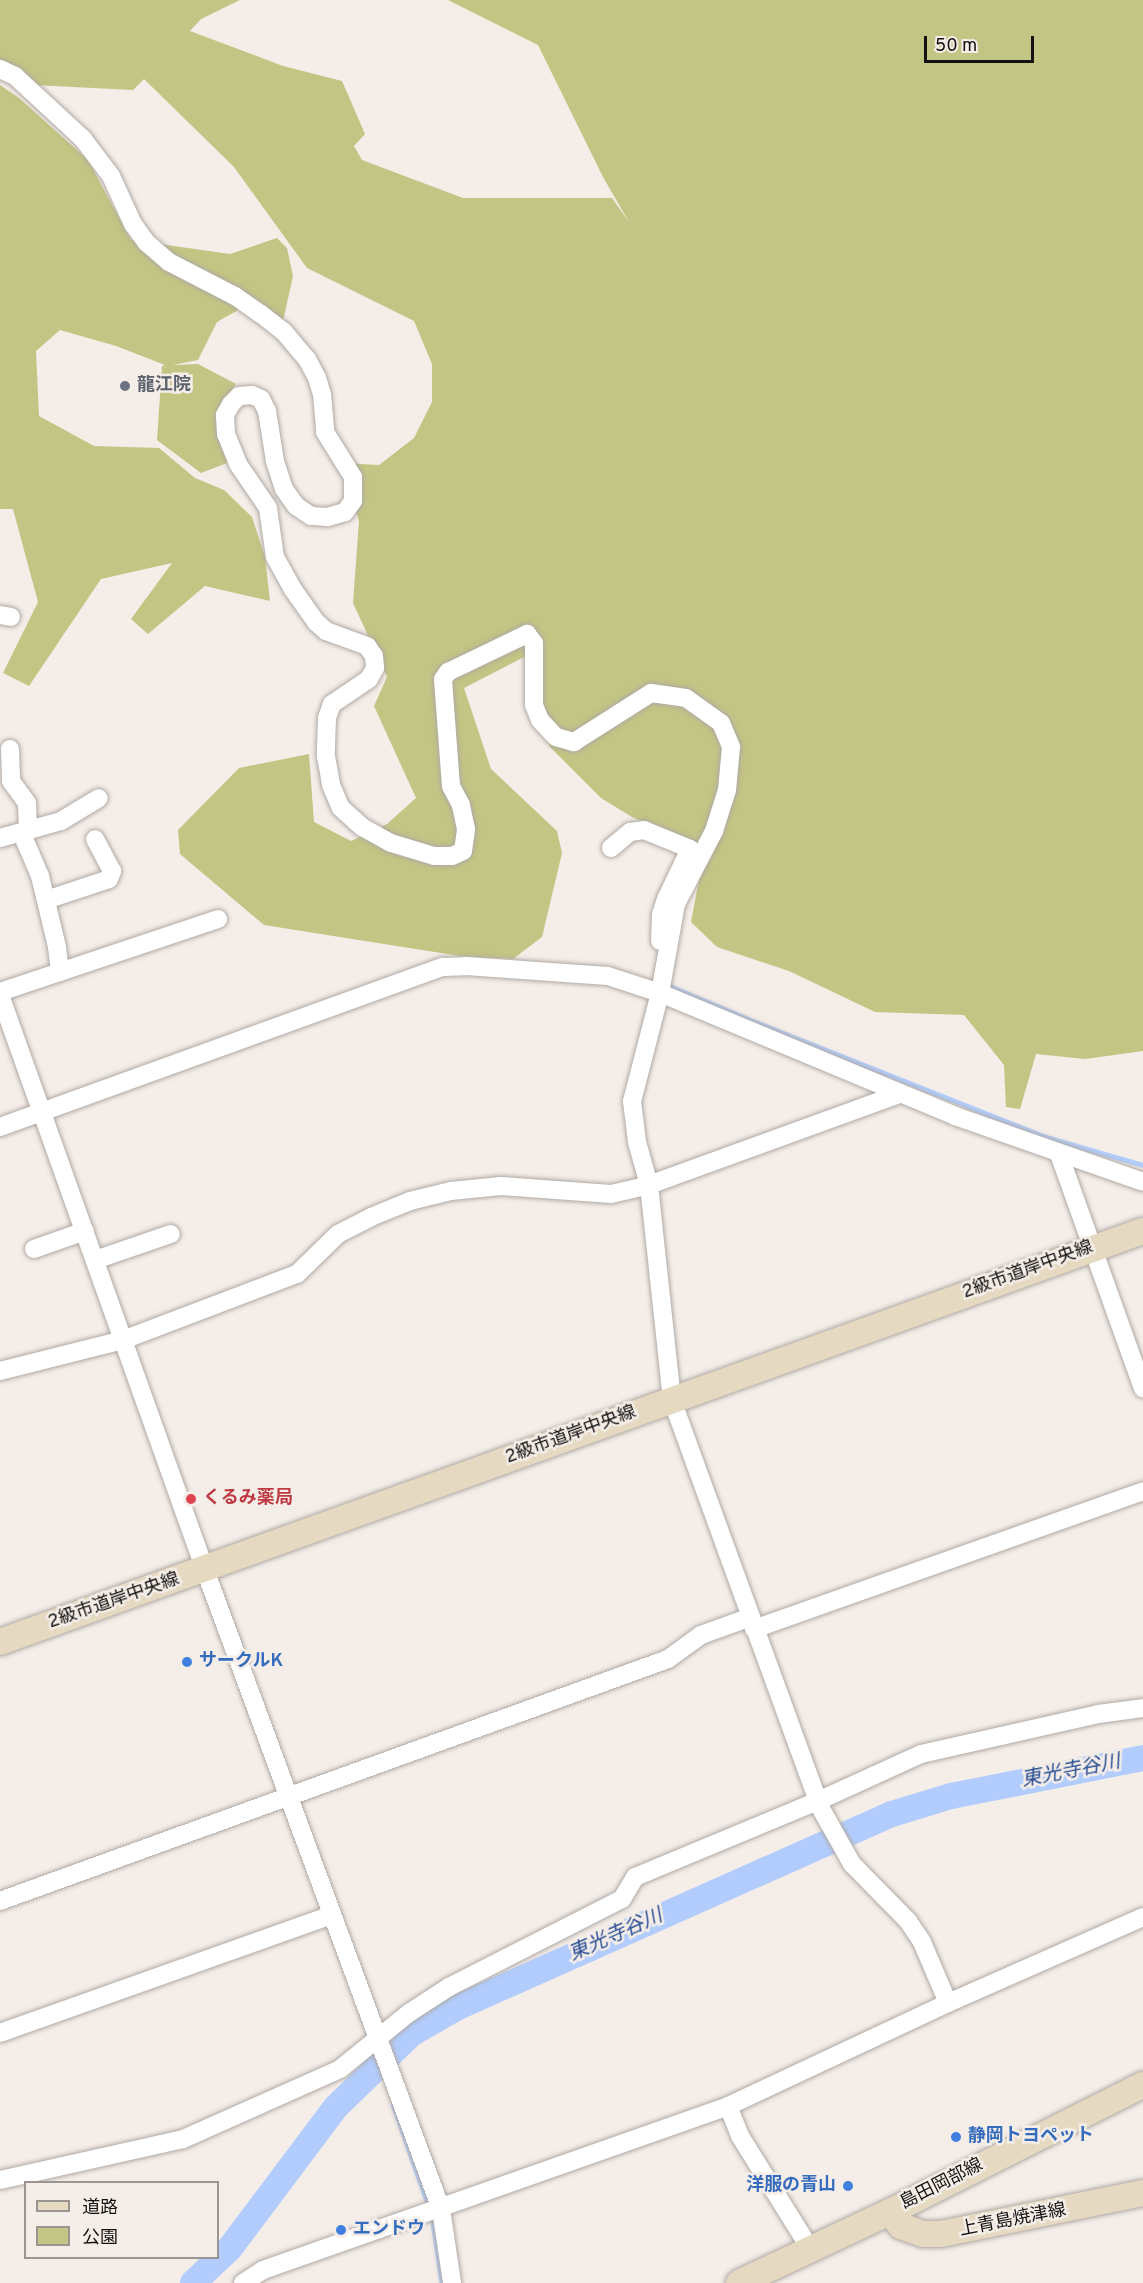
<!DOCTYPE html>
<meta charset="utf-8">
<style>
body{margin:0}
#map{position:relative;width:1143px;height:2283px;overflow:hidden;background:#f4ede8;font-family:Overpass,"Noto Sans JP",sans-serif}
div>[style]{position:absolute}
.green>*{inset:0;background:#c2c583}
.stream>*{height:4.5px;margin:-2.25px;padding:0 2.25px;transform-origin:2.25px;border-radius:2.25px;background:#b2cdfd}
.river>*{height:26px;margin:-13px;padding:0 13px;transform-origin:13px;border-radius:13px;background:#b2cdfd}
.roads{filter:drop-shadow(0 0 2px #b0a9a4) drop-shadow(0 0 2px #b0a9a4)}
.street>*{height:18px;margin:-9px;padding:0 9px;transform-origin:9px;border-radius:9px;background:#fff}
.secondary>*{height:26px;margin:-13px;padding:0 13px;transform-origin:13px;border-radius:13px;background:#e5d9c1}
.dots>*{width:16px;height:16px;translate:-50% -50%;box-sizing:border-box;border:3px solid #f4ede8;border-radius:50%}
span{translate:-50% -50%;white-space:nowrap;text-align:center;line-height:1.15;-webkit-text-stroke:5px #f4ede8;paint-order:stroke}
.worship-label{font-size:18px;color:#5b616d;font-weight:700}
.left{translate:0 -50%;text-align:left}
.street-label{font-size:18px;color:#141210}
.health-label{font-size:18px;color:#be3a42;font-weight:700}
.shop-label{font-size:18px;color:#366cbe;font-weight:700}
.right{translate:-100% -50%;text-align:right}
.water-label{font-size:20px;color:#294e94;font-style:italic}
.legend{position:absolute;left:24px;top:2181px;width:195px;height:78px;box-sizing:border-box;background:#f4ede8;border:2px solid #9a9592;margin:0;padding:8px 10px;list-style:none;font-size:18px;color:#141210}
.legend li{display:flex;align-items:center;gap:12px;height:30px}
.legend b{width:30px;border:2px solid #9a9592}
.scale{position:absolute;left:924px;top:36px;width:110px;height:27px;box-sizing:border-box;border:3px solid #141210;border-top:0;padding-left:8px;font-size:18px;line-height:21px;white-space:nowrap;color:#141210;-webkit-text-stroke:4px #f4ede8;paint-order:stroke}
</style>
<div id="map">
<div class="green">
<i style="clip-path:polygon(0 0,240px 0,201px 19px,190px 31px,283px 66px,342px 81px,365px 134px,354px 146px,362px 160px,463px 198px,612px 198px,629px 222px,603px 177px,538px 45px,448px 0,1143px 0,1143px 1051px,1085px 1059px,1036px 1054px,1020px 1109px,1006px 1107px,1004px 1065px,964px 1015px,875px 1012px,789px 971px,717px 947px,691px 922px,705px 848px,632px 817px,601px 798px,550px 747px,528px 702px,543px 675px,526px 656px,464px 688px,491px 769px,557px 831px,562px 853px,542px 937px,513px 959px,460px 956px,264px 925px,180px 854px,178px 830px,239px 768px,309px 754px,314px 822px,351px 841px,387px 824px,416px 798px,374px 706px,387px 677px,353px 603px,359px 521px,340px 463px,379px 465px,414px 438px,432px 402px,432px 364px,414px 321px,307px 268px,234px 167px,144px 79px,133px 90px,34px 85px,0 61px)"></i>
<i style="clip-path:polygon(0 85px,19px 98px,88px 160px,131px 240px,230px 254px,277px 238px,287px 248px,293px 276px,281px 330px,240px 309px,217px 322px,198px 360px,173px 365px,198px 364px,236px 384px,219px 408px,227px 463px,201px 473px,157px 440px,162px 366px,165px 365px,116px 346px,60px 330px,36px 351px,39px 416px,94px 446px,159px 448px,195px 478px,224px 490px,252px 517px,265px 557px,270px 601px,205px 586px,148px 634px,131px 619px,172px 563px,101px 579px,29px 686px,3px 673px,38px 602px,13px 509px,0 509px)"></i>
</div>
<div class="stream">
<i style="left:665px;top:984px;width:101px;rotate:22.8deg"></i>
<i style="left:758px;top:1023px;width:310px;rotate:21.6deg"></i>
<i style="left:1046px;top:1137px;width:101px;rotate:16.1deg"></i>
<i style="left:393px;top:2104px;width:109px;rotate:70.7deg"></i>
<i style="left:432px;top:2215px;width:69px;rotate:81.6deg"></i>
</div>
<div class="river">
<i style="left:193px;top:2283px;width:51px;rotate:-43.4deg"></i>
<i style="left:230px;top:2248px;width:176px;rotate:-53.1deg"></i>
<i style="left:336px;top:2107px;width:105px;rotate:-44.2deg"></i>
<i style="left:411px;top:2034px;width:54px;rotate:-29.9deg"></i>
<i style="left:458px;top:2007px;width:475px;rotate:-24deg"></i>
<i style="left:892px;top:1814px;width:62px;rotate:-17deg"></i>
<i style="left:951px;top:1796px;width:196px;rotate:-11.2deg"></i>
</div>
<div class="roads">
<div class="street">
<i style="left:0;top:69px;width:17px;rotate:25deg"></i>
<i style="left:15px;top:76px;width:93px;rotate:42.8deg"></i>
<i style="left:83px;top:139px;width:46px;rotate:52.9deg"></i>
<i style="left:111px;top:176px;width:53px;rotate:65.4deg"></i>
<i style="left:133px;top:224px;width:24px;rotate:54deg"></i>
<i style="left:147px;top:243px;width:29px;rotate:41deg"></i>
<i style="left:169px;top:262px;width:74px;rotate:27.3deg"></i>
<i style="left:235px;top:296px;width:32px;rotate:35deg"></i>
<i style="left:261px;top:314px;width:29px;rotate:38deg"></i>
<i style="left:284px;top:332px;width:35px;rotate:50deg"></i>
<i style="left:307px;top:359px;width:21px;rotate:62deg"></i>
<i style="left:317px;top:378px;width:17px;rotate:73deg"></i>
<i style="left:322px;top:394px;width:38px;rotate:85deg"></i>
<i style="left:325px;top:432px;width:53px;rotate:58.1deg"></i>
<i style="left:353px;top:477px;width:24px;rotate:90deg"></i>
<i style="left:353px;top:501px;width:14px;rotate:126deg"></i>
<i style="left:345px;top:512px;width:19px;rotate:164deg"></i>
<i style="left:327px;top:517px;width:16px;rotate:-176deg"></i>
<i style="left:311px;top:516px;width:18px;rotate:-146deg"></i>
<i style="left:296px;top:506px;width:21px;rotate:-125deg"></i>
<i style="left:284px;top:489px;width:29px;rotate:-108deg"></i>
<i style="left:275px;top:461px;width:51px;rotate:-99.1deg"></i>
<i style="left:267px;top:411px;width:13px;rotate:-117deg"></i>
<i style="left:261px;top:399px;width:10px;rotate:-156deg"></i>
<i style="left:252px;top:395px;width:13px;rotate:176deg"></i>
<i style="left:239px;top:396px;width:11px;rotate:135deg"></i>
<i style="left:231px;top:404px;width:13px;rotate:119deg"></i>
<i style="left:225px;top:415px;width:19px;rotate:87deg"></i>
<i style="left:226px;top:434px;width:32px;rotate:68deg"></i>
<i style="left:238px;top:464px;width:53px;rotate:55.7deg"></i>
<i style="left:268px;top:508px;width:49px;rotate:81.9deg"></i>
<i style="left:275px;top:557px;width:35px;rotate:61deg"></i>
<i style="left:292px;top:588px;width:42px;rotate:54.8deg"></i>
<i style="left:316px;top:622px;width:13px;rotate:42deg"></i>
<i style="left:326px;top:631px;width:44px;rotate:20.1deg"></i>
<i style="left:367px;top:646px;width:12px;rotate:55deg"></i>
<i style="left:374px;top:656px;width:12px;rotate:85deg"></i>
<i style="left:375px;top:668px;width:13px;rotate:119deg"></i>
<i style="left:369px;top:679px;width:45px;rotate:146deg"></i>
<i style="left:332px;top:704px;width:15px;rotate:110deg"></i>
<i style="left:327px;top:718px;width:38px;rotate:92deg"></i>
<i style="left:326px;top:756px;width:29px;rotate:80deg"></i>
<i style="left:331px;top:785px;width:25px;rotate:67deg"></i>
<i style="left:341px;top:808px;width:28px;rotate:42deg"></i>
<i style="left:362px;top:827px;width:33px;rotate:29deg"></i>
<i style="left:391px;top:843px;width:45px;rotate:16.8deg"></i>
<i style="left:434px;top:856px;width:18px"></i>
<i style="left:452px;top:856px;width:12px;rotate:-24deg"></i>
<i style="left:463px;top:851px;width:22px;rotate:-82deg"></i>
<i style="left:466px;top:829px;width:25px;rotate:-102deg"></i>
<i style="left:461px;top:805px;width:21px;rotate:-118deg"></i>
<i style="left:451px;top:786px;width:107px;rotate:-94.3deg"></i>
<i style="left:443px;top:679px;width:9px;rotate:-54deg"></i>
<i style="left:448px;top:672px;width:88px;rotate:-25.7deg"></i>
<i style="left:527px;top:634px;width:11px;rotate:52deg"></i>
<i style="left:534px;top:643px;width:62px;rotate:90deg"></i>
<i style="left:534px;top:705px;width:16px;rotate:68deg"></i>
<i style="left:540px;top:720px;width:23px;rotate:47deg"></i>
<i style="left:556px;top:737px;width:19px;rotate:16deg"></i>
<i style="left:574px;top:742px;width:91px;rotate:-32.5deg"></i>
<i style="left:651px;top:693px;width:35px;rotate:8deg"></i>
<i style="left:686px;top:698px;width:43px;rotate:35.5deg"></i>
<i style="left:721px;top:723px;width:26px;rotate:67deg"></i>
<i style="left:731px;top:747px;width:43px;rotate:95.3deg"></i>
<i style="left:727px;top:790px;width:43px;rotate:107.6deg"></i>
<i style="left:714px;top:831px;width:82px;rotate:117.5deg"></i>
<i style="left:676px;top:904px;width:90px;rotate:100.2deg"></i>
<i style="left:660px;top:993px;width:112px;rotate:104.5deg"></i>
<i style="left:632px;top:1101px;width:41px;rotate:83deg"></i>
<i style="left:637px;top:1142px;width:45px;rotate:74.4deg"></i>
<i style="left:649px;top:1185px;width:216px;rotate:83.9deg"></i>
<i style="left:672px;top:1400px;width:433px;rotate:70deg"></i>
<i style="left:820px;top:1807px;width:65px;rotate:60.7deg"></i>
<i style="left:852px;top:1864px;width:80px;rotate:45.5deg"></i>
<i style="left:908px;top:1921px;width:25px;rotate:56deg"></i>
<i style="left:922px;top:1942px;width:66px;rotate:66.9deg"></i>
<i style="left:0;top:615px;width:11px;rotate:10deg"></i>
<i style="left:10px;top:749px;width:32px;rotate:88deg"></i>
<i style="left:11px;top:781px;width:27px;rotate:54deg"></i>
<i style="left:27px;top:803px;width:29px;rotate:88deg"></i>
<i style="left:22px;top:834px;width:46px;rotate:66.8deg"></i>
<i style="left:40px;top:876px;width:73px;rotate:76.5deg"></i>
<i style="left:57px;top:947px;width:25px;rotate:83deg"></i>
<i style="left:0;top:838px;width:63px;rotate:-15.6deg"></i>
<i style="left:61px;top:821px;width:44px;rotate:-31.2deg"></i>
<i style="left:611px;top:848px;width:25px;rotate:-40deg"></i>
<i style="left:630px;top:832px;width:14px;rotate:-8deg"></i>
<i style="left:644px;top:830px;width:50px;rotate:22.4deg"></i>
<i style="left:690px;top:849px;width:55px;rotate:115.6deg"></i>
<i style="left:666px;top:899px;width:16px;rotate:108deg"></i>
<i style="left:661px;top:914px;width:27px;rotate:92deg"></i>
<i style="left:46px;top:900px;width:66px;rotate:-18.4deg"></i>
<i style="left:109px;top:879px;width:9px;rotate:-69deg"></i>
<i style="left:112px;top:871px;width:36px;rotate:-118deg"></i>
<i style="left:0;top:992px;width:230px;rotate:-18.5deg"></i>
<i style="left:0;top:995px;width:610px;rotate:70.38deg"></i>
<i style="left:205px;top:1570px;width:681px;rotate:69.73deg"></i>
<i style="left:441px;top:2209px;width:75px;rotate:81.5deg"></i>
<i style="left:0;top:1127px;width:471px;rotate:-19.9deg"></i>
<i style="left:443px;top:967px;width:23px;rotate:-2deg"></i>
<i style="left:466px;top:966px;width:142px;rotate:4deg"></i>
<i style="left:608px;top:976px;width:55px;rotate:18.1deg"></i>
<i style="left:660px;top:993px;width:320px;rotate:22.6deg"></i>
<i style="left:955px;top:1116px;width:199px;rotate:19.3deg"></i>
<i style="left:1059px;top:1154px;width:249px;rotate:70.3deg"></i>
<i style="left:34px;top:1249px;width:54px;rotate:-19.4deg"></i>
<i style="left:95px;top:1260px;width:80px;rotate:-18.9deg"></i>
<i style="left:0;top:1371px;width:127px;rotate:-14.1deg"></i>
<i style="left:123px;top:1340px;width:186px;rotate:-20.8deg"></i>
<i style="left:297px;top:1274px;width:57px;rotate:-44.3deg"></i>
<i style="left:338px;top:1234px;width:37px;rotate:-27deg"></i>
<i style="left:371px;top:1217px;width:42px;rotate:-22.3deg"></i>
<i style="left:410px;top:1201px;width:42px;rotate:-13.7deg"></i>
<i style="left:451px;top:1191px;width:50px;rotate:-5.7deg"></i>
<i style="left:501px;top:1186px;width:110px;rotate:4.2deg"></i>
<i style="left:611px;top:1194px;width:39px;rotate:-13deg"></i>
<i style="left:649px;top:1185px;width:266px;rotate:-20deg"></i>
<i style="left:754px;top:1629px;width:413px;rotate:-19.5deg"></i>
<i style="left:0;top:1901px;width:710px;rotate:-19.91deg"></i>
<i style="left:668px;top:1659px;width:41px;rotate:-36deg"></i>
<i style="left:701px;top:1635px;width:53px;rotate:-19.8deg"></i>
<i style="left:0;top:2033px;width:352px;rotate:-19.6deg"></i>
<i style="left:728px;top:2106px;width:32px;rotate:68deg"></i>
<i style="left:740px;top:2136px;width:134px;rotate:58.1deg"></i>
<i style="left:811px;top:2250px;width:9px;rotate:144deg"></i>
<i style="left:0;top:2180px;width:188px;rotate:-12.6deg"></i>
<i style="left:183px;top:2139px;width:172px;rotate:-24deg"></i>
<i style="left:340px;top:2069px;width:89px;rotate:-39.1deg"></i>
<i style="left:409px;top:2013px;width:48px;rotate:-33deg"></i>
<i style="left:449px;top:1987px;width:194px;rotate:-27deg"></i>
<i style="left:622px;top:1899px;width:26px;rotate:-59deg"></i>
<i style="left:635px;top:1877px;width:198px;rotate:-22.6deg"></i>
<i style="left:818px;top:1801px;width:113px;rotate:-24.5deg"></i>
<i style="left:921px;top:1754px;width:181px;rotate:-12.7deg"></i>
<i style="left:1098px;top:1714px;width:45px;rotate:-7.6deg"></i>
<i style="left:243px;top:2283px;width:24px;rotate:-33deg"></i>
<i style="left:263px;top:2270px;width:493px;rotate:-19.4deg"></i>
<i style="left:728px;top:2106px;width:243px;rotate:-25.1deg"></i>
<i style="left:948px;top:2003px;width:213px;rotate:-23.8deg"></i>
</div>
<div class="secondary">
<i style="left:0;top:1642px;width:1215px;rotate:-19.78deg"></i>
<i style="left:890px;top:2212px;width:18px;rotate:52deg"></i>
<i style="left:901px;top:2226px;width:23px;rotate:20deg"></i>
<i style="left:923px;top:2234px;width:18px"></i>
<i style="left:941px;top:2234px;width:206px;rotate:-11.5deg"></i>
<i style="left:739px;top:2283px;width:167px;rotate:-25.2deg"></i>
<i style="left:890px;top:2212px;width:283px;rotate:-26.7deg"></i>
</div>
</div>
<div class="dots">
<i style="left:125px;top:386px;background:#6b7280"></i>
<i style="left:191px;top:1499px;background:#e0444e"></i>
<i style="left:187px;top:1662px;background:#3f7fe0"></i>
<i style="left:956px;top:2137px;background:#3f7fe0"></i>
<i style="left:848px;top:2186px;background:#3f7fe0"></i>
<i style="left:341px;top:2230px;background:#3f7fe0"></i>
</div>
<div class="worship-label">
<span class="left" style="left:137px;top:386px">龍江院</span>
</div>
<div class="street-label">
<span style="left:1028px;top:1271px;rotate:-20deg">2級市道岸中央線</span>
<span style="left:571px;top:1436px;rotate:-20deg">2級市道岸中央線</span>
<span style="left:114px;top:1602px;rotate:-19deg">2級市道岸中央線</span>
<span style="left:942px;top:2185px;rotate:-27deg">島田岡部線</span>
<span style="left:1013px;top:2221px;rotate:-11deg">上青島焼津線</span>
</div>
<div class="health-label">
<span class="left" style="left:203px;top:1499px">くるみ薬局</span>
</div>
<div class="shop-label">
<span class="left" style="left:199px;top:1662px">サークルK</span>
<span class="left" style="left:968px;top:2137px">静岡トヨペット</span>
<span class="right" style="left:836px;top:2186px">洋服の青山</span>
<span class="left" style="left:353px;top:2230px">エンドウ</span>
</div>
<div class="water-label">
<span style="left:1071px;top:1772px;rotate:-11deg">東光寺谷川</span>
<span style="left:616px;top:1936px;rotate:-24deg">東光寺谷川</span>
</div>
<ul class="legend">
<li><b style="height:8px;background:#e5d9c1"></b>道路</li>
<li><b style="height:16px;background:#c2c583"></b>公園</li>
</ul>
<div class="scale">50 m</div>
</div>
